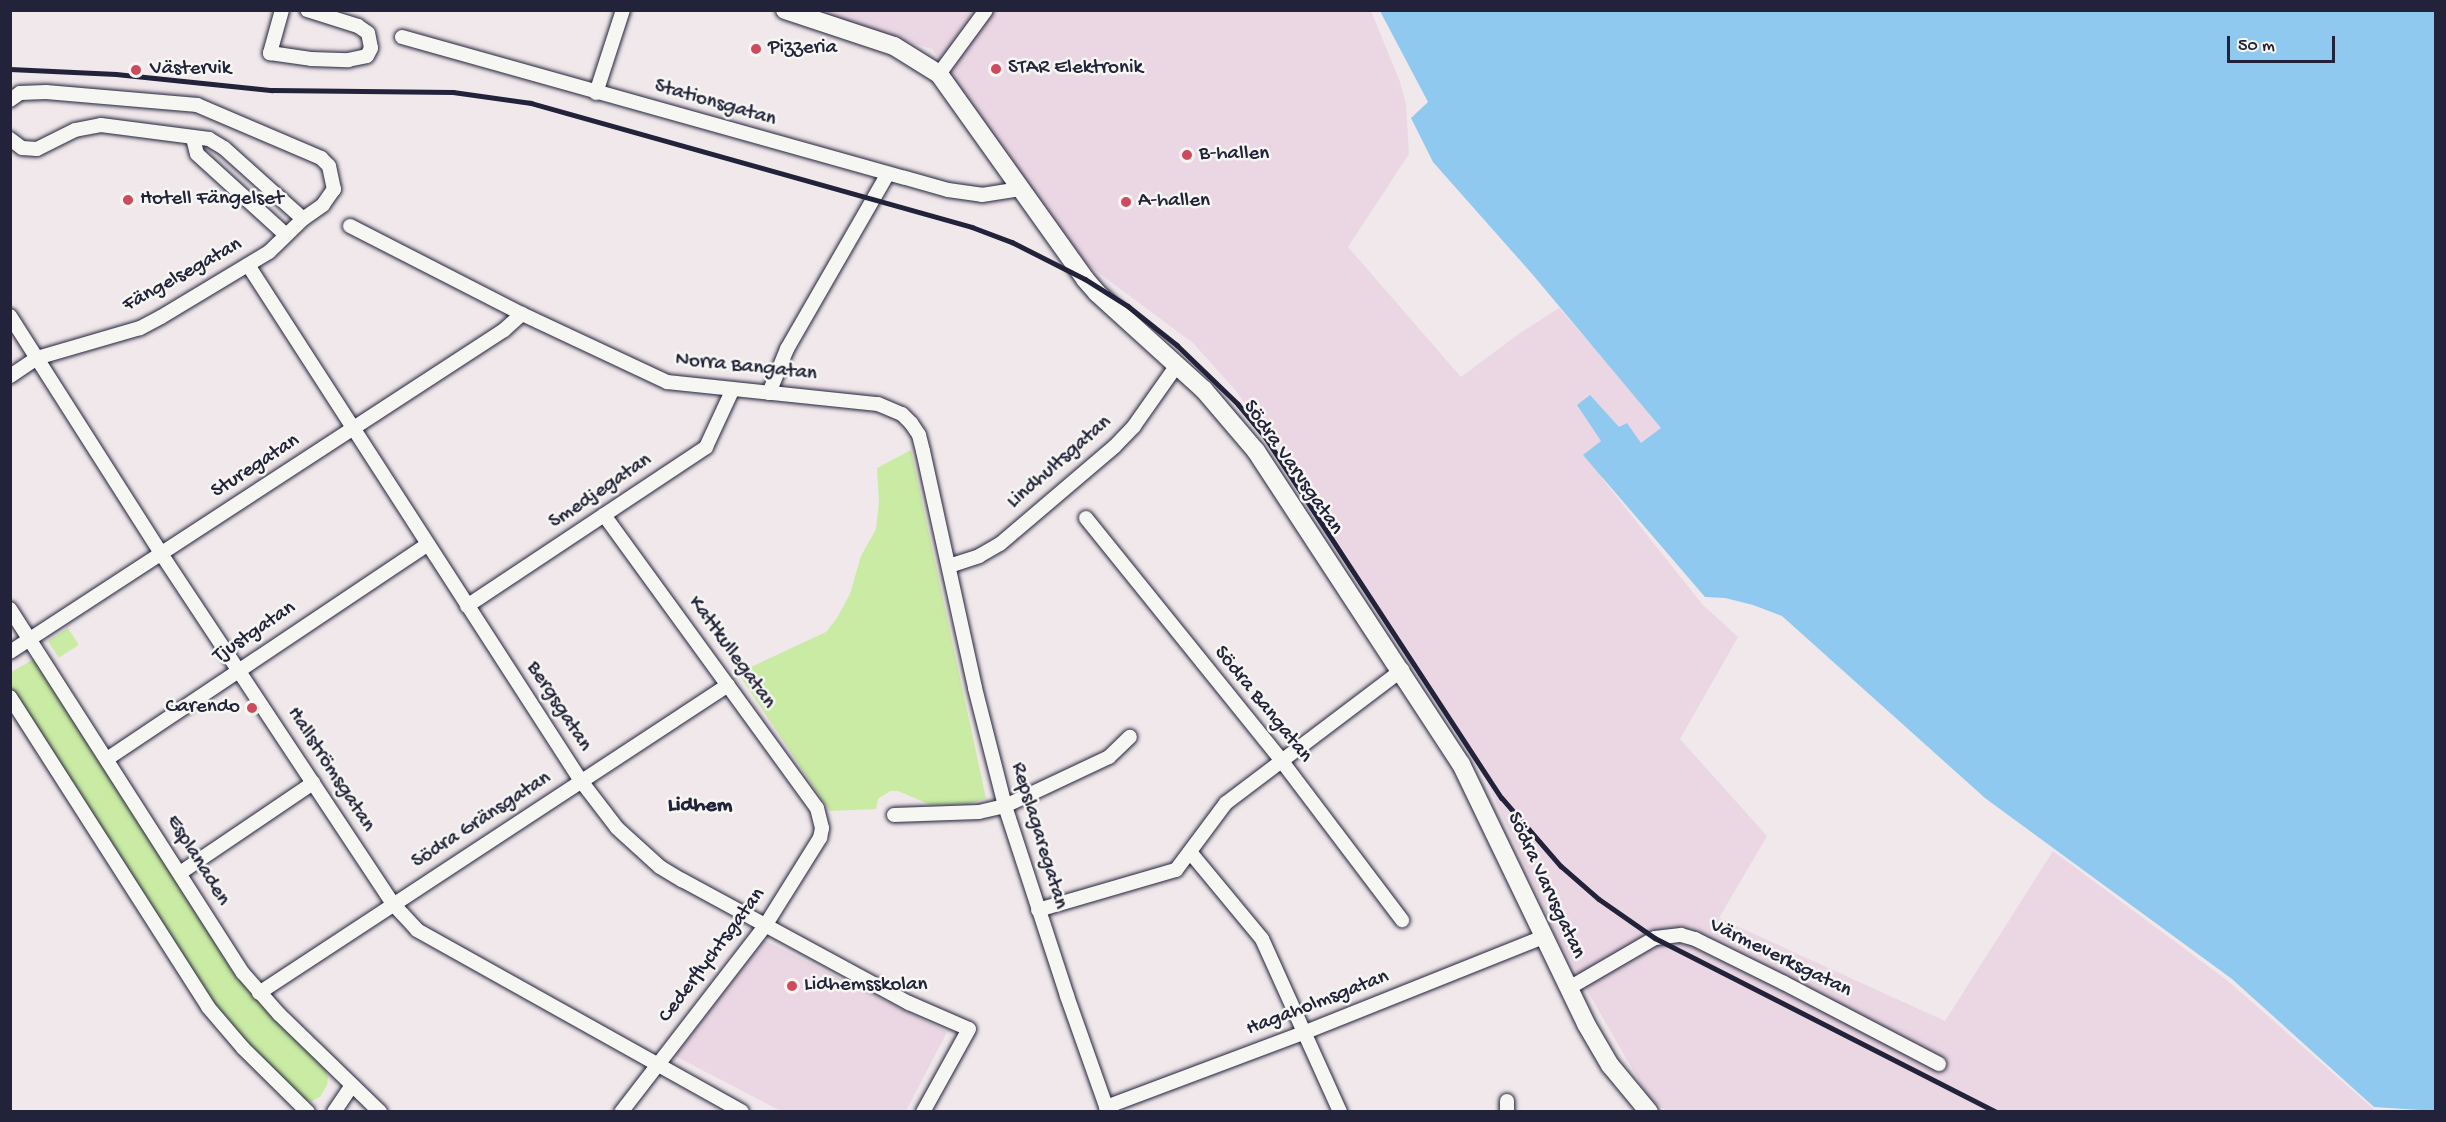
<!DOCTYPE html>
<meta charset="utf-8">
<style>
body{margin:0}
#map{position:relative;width:2446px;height:1122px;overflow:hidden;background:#f1e8eb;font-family:"Gochi Hand",sans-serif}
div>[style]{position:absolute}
.built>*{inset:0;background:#ead7e3}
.green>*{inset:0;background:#c9eba3;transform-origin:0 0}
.water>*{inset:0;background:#90c9ef}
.roads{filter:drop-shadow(0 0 2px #22223b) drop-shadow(0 0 2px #22223b)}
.street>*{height:14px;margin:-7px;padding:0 7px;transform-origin:7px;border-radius:7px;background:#f6f6f2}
.secondary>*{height:18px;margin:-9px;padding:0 9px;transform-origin:9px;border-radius:9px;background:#f6f6f2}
.rail>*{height:4.5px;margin:-2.25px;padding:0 2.25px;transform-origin:2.25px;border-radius:2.25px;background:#22223b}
.dots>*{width:16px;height:16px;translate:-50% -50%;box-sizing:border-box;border:3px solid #f6f6f2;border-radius:50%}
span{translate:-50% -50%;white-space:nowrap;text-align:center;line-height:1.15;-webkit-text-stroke:5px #f6f6f2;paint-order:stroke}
.poi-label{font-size:21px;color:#22223b}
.left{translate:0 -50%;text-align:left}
.right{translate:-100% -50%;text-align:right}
.street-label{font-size:21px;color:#22223b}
.neighbourhood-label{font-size:22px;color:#22223b;font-weight:700}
.frame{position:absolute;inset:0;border:12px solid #22223b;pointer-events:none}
.scale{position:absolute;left:2227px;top:36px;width:108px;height:27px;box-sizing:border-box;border:3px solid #22223b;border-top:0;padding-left:8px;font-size:18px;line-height:21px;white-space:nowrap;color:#22223b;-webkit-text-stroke:4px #f6f6f2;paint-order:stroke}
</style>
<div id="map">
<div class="built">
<i style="clip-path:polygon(811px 11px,1371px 11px,1400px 82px,1406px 104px,1409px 154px,1348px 247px,1461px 377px,1520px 333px,1559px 308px,1666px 430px,1601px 477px,1702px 604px,1738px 637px,1680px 739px,1767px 836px,1719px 918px,1945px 1021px,2053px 851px,2228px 981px,2376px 1111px,1667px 1111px,1649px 1098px,1558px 940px,1487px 782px,1350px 561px,1237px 392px,1193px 343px,1076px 256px,932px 49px)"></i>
<i style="clip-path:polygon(764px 940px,947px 1032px,906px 1111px,781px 1111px,675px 1056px)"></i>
</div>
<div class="green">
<i style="clip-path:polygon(911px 450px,986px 798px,969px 804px,931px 805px,898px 791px,890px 791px,878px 799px,876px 809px,830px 811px,738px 673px,826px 632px,837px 618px,850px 594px,861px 556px,876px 529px,879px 502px,877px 468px)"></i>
<i style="left:68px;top:628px;width:20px;height:24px;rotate:57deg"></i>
<i style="clip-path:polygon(34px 659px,250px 992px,325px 1068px,328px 1077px,327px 1085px,320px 1097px,312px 1101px,305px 1101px,241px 1038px,217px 1009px,180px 954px,11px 687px,11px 672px)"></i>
</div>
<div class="water">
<i style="clip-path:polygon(1380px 11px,2435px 11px,2435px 1111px,2374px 1107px,2232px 979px,1985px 798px,1782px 616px,1753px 605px,1725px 598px,1705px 597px,1583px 455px,1601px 441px,1577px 405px,1590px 395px,1619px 427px,1627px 423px,1641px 443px,1661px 428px,1533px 275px,1433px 162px,1411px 118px,1428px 102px)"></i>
</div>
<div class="roads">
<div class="street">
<i style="left:282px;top:10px;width:45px;rotate:105.6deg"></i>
<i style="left:270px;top:53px;width:41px;rotate:8.3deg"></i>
<i style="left:311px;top:59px;width:37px;rotate:2deg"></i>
<i style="left:348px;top:60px;width:19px;rotate:-12deg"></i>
<i style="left:367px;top:56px;width:9px;rotate:-63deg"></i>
<i style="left:371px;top:48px;width:15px;rotate:-101deg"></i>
<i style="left:368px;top:33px;width:12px;rotate:-145deg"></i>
<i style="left:358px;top:26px;width:53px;rotate:-162.6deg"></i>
<i style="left:402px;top:37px;width:567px;rotate:15.65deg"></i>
<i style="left:948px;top:190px;width:34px;rotate:8deg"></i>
<i style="left:982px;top:195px;width:37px;rotate:-9deg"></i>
<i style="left:939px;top:74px;width:79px;rotate:-53.7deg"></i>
<i style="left:596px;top:93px;width:87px;rotate:-72deg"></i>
<i style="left:10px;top:100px;width:12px;rotate:-35deg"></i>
<i style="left:20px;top:93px;width:26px;rotate:-2deg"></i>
<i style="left:46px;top:92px;width:152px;rotate:4.9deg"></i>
<i style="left:197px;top:105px;width:135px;rotate:23.1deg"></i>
<i style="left:321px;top:158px;width:11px;rotate:45deg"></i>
<i style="left:329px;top:166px;width:24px;rotate:78deg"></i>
<i style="left:334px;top:189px;width:19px;rotate:125deg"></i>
<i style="left:323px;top:205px;width:24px;rotate:145deg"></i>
<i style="left:303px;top:219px;width:47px;rotate:135.9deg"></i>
<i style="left:269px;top:252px;width:126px;rotate:149deg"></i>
<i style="left:161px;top:317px;width:24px;rotate:152deg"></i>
<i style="left:140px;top:328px;width:107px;rotate:163.8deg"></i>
<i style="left:37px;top:358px;width:32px;rotate:146deg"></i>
<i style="left:193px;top:138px;width:16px;rotate:76deg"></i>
<i style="left:197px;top:154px;width:120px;rotate:42.3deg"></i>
<i style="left:10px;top:139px;width:15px;rotate:37deg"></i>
<i style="left:22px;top:148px;width:15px;rotate:4deg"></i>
<i style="left:37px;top:149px;width:42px;rotate:-26.6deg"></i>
<i style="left:75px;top:130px;width:26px;rotate:-11deg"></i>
<i style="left:101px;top:125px;width:109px;rotate:7.4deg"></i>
<i style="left:209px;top:139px;width:17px;rotate:31deg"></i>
<i style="left:224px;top:148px;width:106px;rotate:41.9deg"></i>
<i style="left:350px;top:226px;width:193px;rotate:27.1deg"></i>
<i style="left:522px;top:314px;width:160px;rotate:25.1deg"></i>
<i style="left:667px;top:382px;width:212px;rotate:6deg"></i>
<i style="left:878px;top:404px;width:26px;rotate:23deg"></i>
<i style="left:902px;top:414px;width:13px;rotate:45deg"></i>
<i style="left:911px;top:423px;width:14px;rotate:56deg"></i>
<i style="left:919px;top:435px;width:16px;rotate:76deg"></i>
<i style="left:923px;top:451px;width:243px;rotate:77.6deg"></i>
<i style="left:975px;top:688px;width:122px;rotate:75.7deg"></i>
<i style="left:1005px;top:806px;width:200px;rotate:71.9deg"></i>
<i style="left:1067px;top:996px;width:123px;rotate:70.5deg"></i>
<i style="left:248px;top:265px;width:614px;rotate:57.16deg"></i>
<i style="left:581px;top:781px;width:59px;rotate:52.5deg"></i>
<i style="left:617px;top:828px;width:58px;rotate:42.2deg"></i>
<i style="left:660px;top:867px;width:26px;rotate:31deg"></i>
<i style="left:682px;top:880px;width:258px;rotate:28.5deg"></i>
<i style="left:909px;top:1003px;width:65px;rotate:23.4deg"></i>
<i style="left:969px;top:1029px;width:95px;rotate:119deg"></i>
<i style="left:10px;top:316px;width:283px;rotate:57.5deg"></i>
<i style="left:162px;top:555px;width:420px;rotate:56.5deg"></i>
<i style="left:394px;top:905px;width:34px;rotate:47deg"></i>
<i style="left:417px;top:930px;width:372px;rotate:29.2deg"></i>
<i style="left:769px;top:393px;width:48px;rotate:-67.8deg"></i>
<i style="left:787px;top:349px;width:201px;rotate:-60.1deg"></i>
<i style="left:604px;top:515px;width:362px;rotate:54deg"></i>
<i style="left:817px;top:808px;width:21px;rotate:76deg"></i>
<i style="left:822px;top:828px;width:10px;rotate:101deg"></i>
<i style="left:820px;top:838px;width:104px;rotate:122deg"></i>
<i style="left:765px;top:926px;width:235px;rotate:127.7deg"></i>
<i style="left:1086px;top:518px;width:311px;rotate:51.1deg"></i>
<i style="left:1281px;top:760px;width:201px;rotate:52.9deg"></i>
<i style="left:949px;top:566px;width:32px;rotate:-18deg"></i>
<i style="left:979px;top:556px;width:24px;rotate:-30deg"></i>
<i style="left:1000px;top:544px;width:151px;rotate:-40.4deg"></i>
<i style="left:1115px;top:446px;width:28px;rotate:-46deg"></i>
<i style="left:1134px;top:426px;width:75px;rotate:-54.8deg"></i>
<i style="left:467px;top:606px;width:287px;rotate:-33.6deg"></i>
<i style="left:706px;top:447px;width:62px;rotate:-65.1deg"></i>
<i style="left:10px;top:609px;width:432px;rotate:57.4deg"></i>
<i style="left:243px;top:973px;width:55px;rotate:48.7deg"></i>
<i style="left:279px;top:1014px;width:141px;rotate:44.1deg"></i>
<i style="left:10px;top:652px;width:590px;rotate:-33.1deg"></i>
<i style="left:504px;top:330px;width:24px;rotate:-42deg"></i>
<i style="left:10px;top:697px;width:368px;rotate:57.4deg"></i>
<i style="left:208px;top:1007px;width:54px;rotate:49.5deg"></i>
<i style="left:243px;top:1048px;width:91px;rotate:44.6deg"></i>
<i style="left:107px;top:759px;width:385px;rotate:-33.8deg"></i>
<i style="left:894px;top:815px;width:85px;rotate:-2deg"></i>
<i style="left:979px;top:812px;width:27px;rotate:-13deg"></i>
<i style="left:1005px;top:806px;width:115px;rotate:-25.2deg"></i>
<i style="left:1109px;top:757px;width:29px;rotate:-44deg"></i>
<i style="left:1190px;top:852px;width:113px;rotate:50.4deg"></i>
<i style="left:1262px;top:939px;width:190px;rotate:65.7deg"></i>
<i style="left:180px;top:873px;width:161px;rotate:-34.1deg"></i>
<i style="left:1038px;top:910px;width:144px;rotate:-16.2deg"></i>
<i style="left:1176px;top:870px;width:84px;rotate:-53.3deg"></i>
<i style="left:1226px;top:803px;width:221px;rotate:-37.1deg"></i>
<i style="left:1569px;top:988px;width:99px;rotate:-30.2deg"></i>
<i style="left:1655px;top:938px;width:26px;rotate:-7deg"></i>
<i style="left:1681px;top:935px;width:15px;rotate:16deg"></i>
<i style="left:1695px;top:939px;width:99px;rotate:26.3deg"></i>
<i style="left:1784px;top:983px;width:175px;rotate:27.6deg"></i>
<i style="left:259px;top:993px;width:561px;rotate:-33.29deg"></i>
<i style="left:1507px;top:1101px;width:11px;rotate:90deg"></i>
<i style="left:1106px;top:1107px;width:214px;rotate:-20.6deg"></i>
<i style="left:1306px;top:1032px;width:256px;rotate:-21.8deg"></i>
<i style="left:334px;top:1112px;width:32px;rotate:-56deg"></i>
</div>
<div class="secondary">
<i style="left:785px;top:10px;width:115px;rotate:18.3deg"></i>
<i style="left:894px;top:46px;width:53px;rotate:31.9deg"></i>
<i style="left:939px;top:74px;width:252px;rotate:54.5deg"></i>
<i style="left:1085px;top:279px;width:18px;rotate:49deg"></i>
<i style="left:1097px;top:293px;width:144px;rotate:42.2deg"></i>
<i style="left:1204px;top:390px;width:80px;rotate:49.6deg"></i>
<i style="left:1256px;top:451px;width:374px;rotate:56.8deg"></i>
<i style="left:1461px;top:764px;width:288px;rotate:64.3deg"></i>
<i style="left:1586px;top:1024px;width:48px;rotate:59.7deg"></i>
<i style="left:1610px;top:1065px;width:61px;rotate:50.3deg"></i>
</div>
</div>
<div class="rail">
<i style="left:10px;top:69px;width:106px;rotate:2.7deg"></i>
<i style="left:116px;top:74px;width:157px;rotate:5.9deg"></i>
<i style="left:272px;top:90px;width:181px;rotate:0.6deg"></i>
<i style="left:453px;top:92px;width:79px;rotate:8deg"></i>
<i style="left:531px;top:103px;width:458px;rotate:15.7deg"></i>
<i style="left:972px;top:227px;width:43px;rotate:20.6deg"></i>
<i style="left:1012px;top:242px;width:82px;rotate:26.9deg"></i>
<i style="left:1085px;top:279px;width:51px;rotate:32.1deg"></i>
<i style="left:1128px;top:306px;width:63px;rotate:38.5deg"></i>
<i style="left:1177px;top:345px;width:85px;rotate:44deg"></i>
<i style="left:1238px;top:404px;width:44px;rotate:50.5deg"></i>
<i style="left:1266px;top:438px;width:430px;rotate:56.8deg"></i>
<i style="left:1502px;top:798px;width:90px;rotate:49.1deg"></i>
<i style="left:1561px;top:866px;width:50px;rotate:41deg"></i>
<i style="left:1599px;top:899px;width:68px;rotate:34.9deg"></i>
<i style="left:1655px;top:938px;width:384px;rotate:27deg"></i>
</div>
<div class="dots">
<i style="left:756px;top:49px;background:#d1495b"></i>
<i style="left:996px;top:69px;background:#d1495b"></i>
<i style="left:136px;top:70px;background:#d1495b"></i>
<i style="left:1187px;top:155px;background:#d1495b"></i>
<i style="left:128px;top:200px;background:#d1495b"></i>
<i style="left:1126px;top:202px;background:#d1495b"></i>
<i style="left:252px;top:708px;background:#d1495b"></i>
<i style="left:792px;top:986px;background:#d1495b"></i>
</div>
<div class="poi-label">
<span class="left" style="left:768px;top:49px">Pizzeria</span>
<span class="left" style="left:1008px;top:69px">STAR Elektronik</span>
<span class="left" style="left:150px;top:70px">Västervik</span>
<span class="left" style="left:1199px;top:155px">B-hallen</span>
<span class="left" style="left:140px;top:200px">Hotell Fängelset</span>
<span class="left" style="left:1138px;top:202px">A-hallen</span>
<span class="right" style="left:240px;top:708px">Carendo</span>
<span class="left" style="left:804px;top:986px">Lidhemsskolan</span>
</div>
<div class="street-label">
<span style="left:715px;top:104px;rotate:16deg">Stationsgatan</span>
<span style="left:183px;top:276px;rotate:-29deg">Fängelsegatan</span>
<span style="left:746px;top:368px;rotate:6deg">Norra Bangatan</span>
<span style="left:1060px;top:463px;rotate:-41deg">Lindhultsgatan</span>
<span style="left:256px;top:467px;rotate:-33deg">Sturegatan</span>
<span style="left:1292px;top:468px;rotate:55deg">Södra Varvsgatan</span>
<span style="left:601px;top:492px;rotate:-34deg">Smedjegatan</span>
<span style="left:255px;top:633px;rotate:-34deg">Tjustgatan</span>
<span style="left:731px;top:653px;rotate:54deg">Kattkullegatan</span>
<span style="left:1262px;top:705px;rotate:51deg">Södra Bangatan</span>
<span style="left:558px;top:707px;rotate:57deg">Bergsgatan</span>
<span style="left:330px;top:770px;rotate:57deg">Hallströmsgatan</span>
<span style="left:482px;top:821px;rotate:-33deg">Södra Gränsgatan</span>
<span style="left:1038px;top:836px;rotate:73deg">Repslagaregatan</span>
<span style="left:197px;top:861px;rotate:58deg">Esplanaden</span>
<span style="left:1545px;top:886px;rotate:65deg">Södra Varvsgatan</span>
<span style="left:713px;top:956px;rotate:-53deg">Cederflychtsgatan</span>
<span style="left:1780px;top:959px;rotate:26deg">Värmeverksgatan</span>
<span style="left:1318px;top:1004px;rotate:-21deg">Hagaholmsgatan</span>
</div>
<div class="neighbourhood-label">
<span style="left:700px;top:807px">Lidhem</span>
</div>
<div class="frame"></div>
<div class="scale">50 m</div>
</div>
